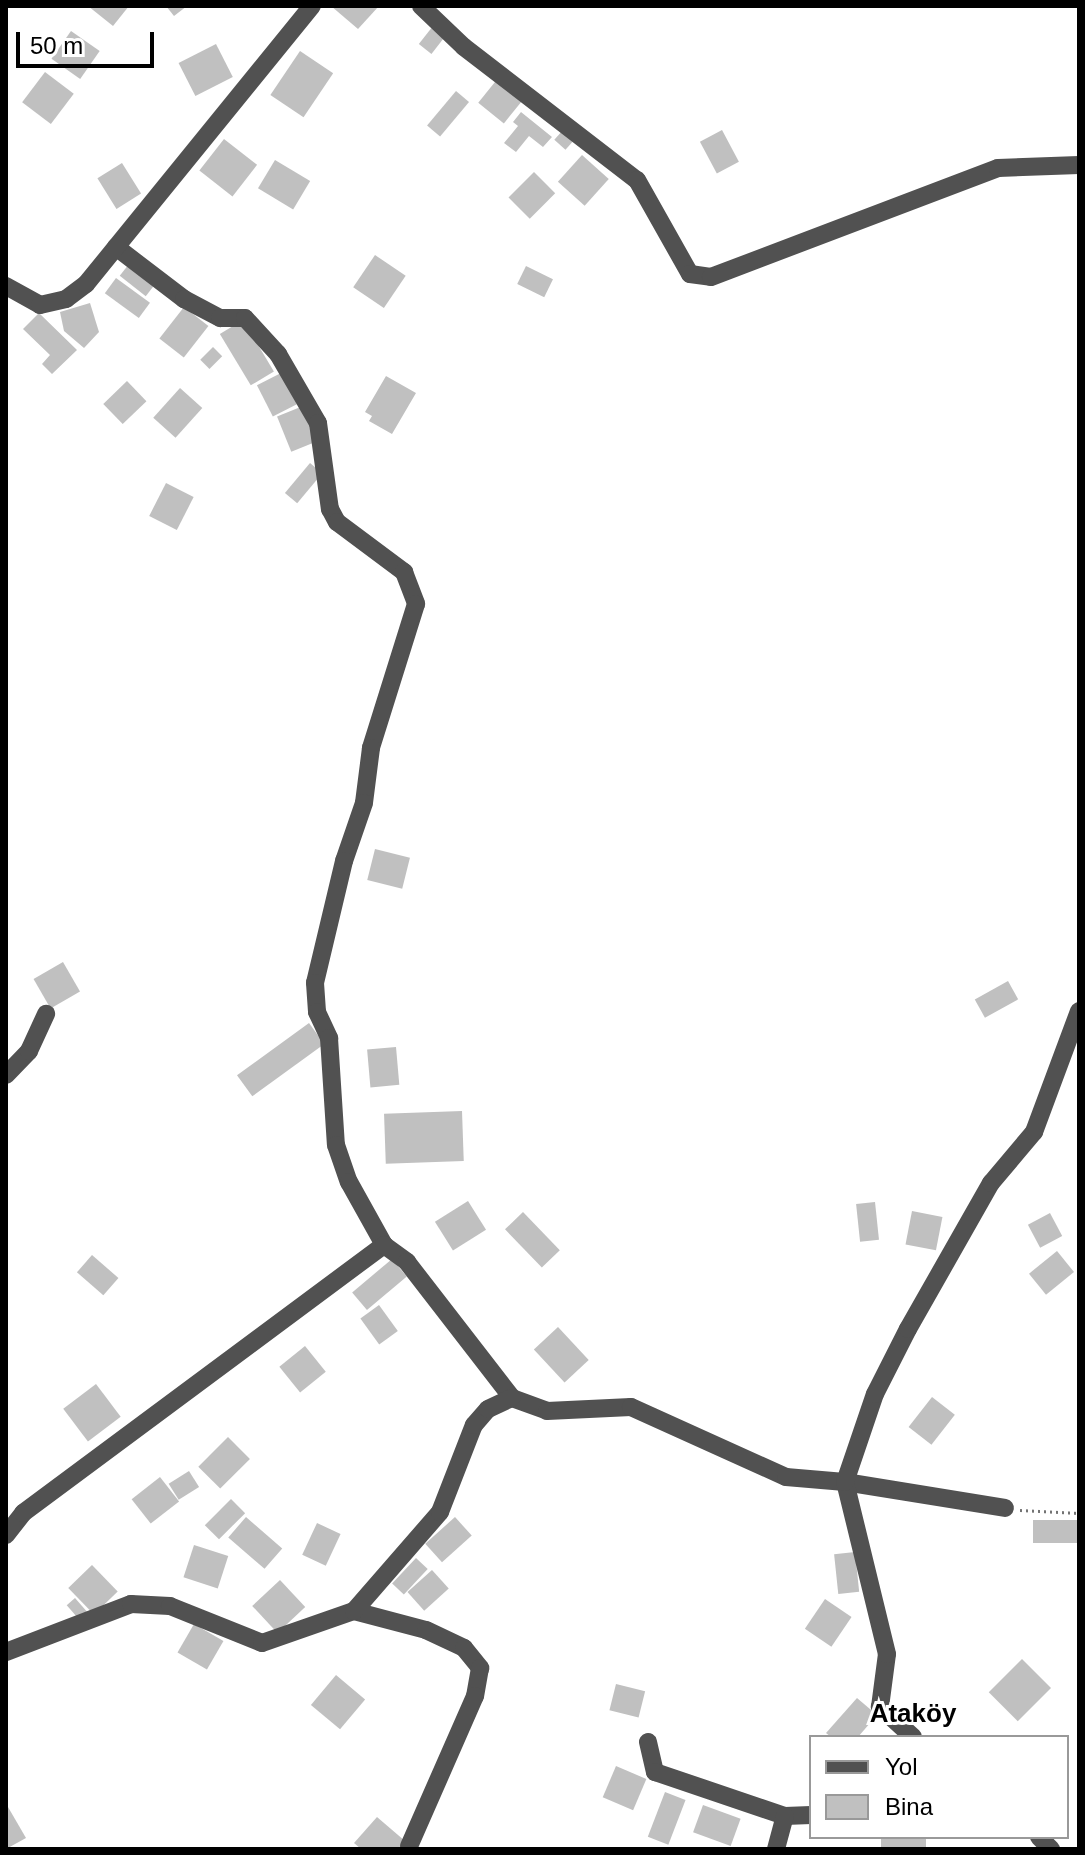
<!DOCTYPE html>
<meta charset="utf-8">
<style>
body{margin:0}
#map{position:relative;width:1085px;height:1855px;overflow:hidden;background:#fff;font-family:Arial,sans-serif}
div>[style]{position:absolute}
.building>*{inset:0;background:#c0c0c0;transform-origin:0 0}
.path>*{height:3px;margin-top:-1.5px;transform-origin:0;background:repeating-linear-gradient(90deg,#737373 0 2px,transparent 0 6px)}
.minor>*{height:18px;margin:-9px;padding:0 9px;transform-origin:9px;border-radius:9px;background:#515151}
span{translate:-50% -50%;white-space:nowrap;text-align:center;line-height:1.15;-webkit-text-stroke:6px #fff;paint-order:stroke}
.quarter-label{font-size:26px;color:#000;font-weight:700}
.frame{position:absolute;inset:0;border:8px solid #000;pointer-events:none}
.legend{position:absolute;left:809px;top:1735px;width:260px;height:104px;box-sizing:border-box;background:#fff;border:2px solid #999;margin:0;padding:10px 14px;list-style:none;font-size:24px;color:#000}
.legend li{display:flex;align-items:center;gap:16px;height:40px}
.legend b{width:40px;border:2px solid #999}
.scale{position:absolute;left:16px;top:32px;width:138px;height:36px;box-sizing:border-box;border:4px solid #000;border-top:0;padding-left:10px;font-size:24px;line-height:28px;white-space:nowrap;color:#000;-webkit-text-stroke:6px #fff;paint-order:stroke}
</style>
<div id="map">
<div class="building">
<i style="clip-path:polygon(88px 6px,129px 6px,113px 26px)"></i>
<i style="clip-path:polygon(166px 6px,187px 6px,174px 16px)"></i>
<i style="clip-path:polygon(331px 6px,379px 6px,358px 29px)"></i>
<i style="left:433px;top:26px;width:16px;height:23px;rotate:38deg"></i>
<i style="left:71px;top:31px;width:35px;height:34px;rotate:35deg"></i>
<i style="left:216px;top:44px;width:37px;height:42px;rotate:63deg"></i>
<i style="left:300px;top:51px;width:40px;height:53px;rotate:34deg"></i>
<i style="left:45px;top:72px;width:36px;height:38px;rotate:37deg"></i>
<i style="left:499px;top:77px;width:33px;height:33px;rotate:39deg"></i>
<i style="left:456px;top:91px;width:17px;height:45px;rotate:40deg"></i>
<i style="clip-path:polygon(521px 112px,552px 137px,543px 147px,529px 136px,516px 152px,504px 143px,518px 126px,513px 122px)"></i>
<i style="left:563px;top:130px;width:15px;height:13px;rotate:42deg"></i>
<i style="left:722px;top:130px;width:36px;height:25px;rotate:62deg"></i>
<i style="left:224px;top:139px;width:42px;height:40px;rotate:38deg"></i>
<i style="left:582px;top:155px;width:36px;height:36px;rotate:42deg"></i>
<i style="left:275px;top:160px;width:41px;height:33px;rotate:31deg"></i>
<i style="left:122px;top:163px;width:36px;height:29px;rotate:58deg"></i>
<i style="left:534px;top:172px;width:30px;height:36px;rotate:45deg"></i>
<i style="left:375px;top:255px;width:37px;height:39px;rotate:34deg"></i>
<i style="left:129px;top:264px;width:33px;height:15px;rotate:38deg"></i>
<i style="left:526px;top:266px;width:30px;height:20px;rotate:26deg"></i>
<i style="left:116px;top:278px;width:42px;height:19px;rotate:36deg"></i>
<i style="clip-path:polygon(90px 303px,99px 332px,84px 348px,64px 331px,60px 312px)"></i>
<i style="left:184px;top:307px;width:31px;height:40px;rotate:38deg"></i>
<i style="clip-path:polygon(39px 313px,77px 350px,52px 374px,42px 364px,50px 355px,23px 329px)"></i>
<i style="left:243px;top:320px;width:60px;height:27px;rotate:59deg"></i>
<i style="left:213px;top:347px;width:13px;height:18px;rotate:45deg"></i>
<i style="left:281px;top:373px;width:35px;height:27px;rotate:63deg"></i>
<i style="clip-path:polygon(386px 376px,416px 393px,392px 434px,369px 421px,372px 416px,365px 412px)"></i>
<i style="left:127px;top:381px;width:28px;height:33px;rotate:46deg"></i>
<i style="left:180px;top:388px;width:30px;height:40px;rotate:42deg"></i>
<i style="left:303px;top:406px;width:38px;height:28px;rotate:68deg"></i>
<i style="left:310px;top:463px;width:16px;height:39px;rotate:40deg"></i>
<i style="left:166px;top:483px;width:31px;height:37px;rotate:27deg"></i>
<i style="left:375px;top:849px;width:36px;height:32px;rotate:14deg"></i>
<i style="left:63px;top:962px;width:34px;height:34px;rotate:60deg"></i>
<i style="left:1008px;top:981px;width:21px;height:38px;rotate:61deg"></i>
<i style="left:309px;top:1023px;width:26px;height:89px;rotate:54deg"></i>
<i style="left:396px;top:1047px;width:38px;height:29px;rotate:85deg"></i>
<i style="left:462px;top:1111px;width:50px;height:78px;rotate:88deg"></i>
<i style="left:468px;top:1201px;width:34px;height:39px;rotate:58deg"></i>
<i style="left:875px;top:1202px;width:38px;height:19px;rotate:84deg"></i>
<i style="left:912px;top:1211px;width:31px;height:34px;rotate:11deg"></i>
<i style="left:523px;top:1212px;width:53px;height:25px;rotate:46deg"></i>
<i style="left:1050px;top:1213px;width:26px;height:25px;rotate:62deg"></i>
<i style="left:1057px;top:1251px;width:27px;height:36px;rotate:51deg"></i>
<i style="left:92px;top:1255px;width:35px;height:23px;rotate:41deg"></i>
<i style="left:392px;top:1259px;width:23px;height:52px;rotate:50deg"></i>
<i style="left:379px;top:1305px;width:32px;height:23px;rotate:54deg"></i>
<i style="left:558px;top:1327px;width:45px;height:33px;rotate:47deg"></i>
<i style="left:305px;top:1346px;width:33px;height:33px;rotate:51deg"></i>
<i style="left:96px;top:1384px;width:41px;height:41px;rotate:53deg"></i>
<i style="left:932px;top:1397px;width:29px;height:38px;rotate:38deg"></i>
<i style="left:228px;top:1437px;width:31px;height:42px;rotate:45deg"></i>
<i style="left:189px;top:1471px;width:19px;height:24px;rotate:58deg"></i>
<i style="left:160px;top:1477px;width:31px;height:36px;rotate:52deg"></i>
<i style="left:231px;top:1499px;width:20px;height:37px;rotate:45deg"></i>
<i style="left:246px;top:1517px;width:48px;height:27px;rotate:41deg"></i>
<i style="left:455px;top:1517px;width:25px;height:40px;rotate:48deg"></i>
<i style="left:1079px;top:1520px;width:23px;height:46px;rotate:90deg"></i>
<i style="left:317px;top:1523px;width:26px;height:35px;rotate:25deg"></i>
<i style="left:194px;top:1545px;width:36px;height:34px;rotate:18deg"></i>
<i style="left:855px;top:1552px;width:40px;height:21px;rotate:84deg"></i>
<i style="left:416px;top:1558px;width:16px;height:35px;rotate:43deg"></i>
<i style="left:92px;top:1565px;width:37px;height:33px;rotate:46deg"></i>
<i style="left:432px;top:1570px;width:25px;height:33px;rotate:48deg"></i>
<i style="left:280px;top:1580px;width:37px;height:38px;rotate:47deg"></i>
<i style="left:75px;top:1598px;width:23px;height:11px;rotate:49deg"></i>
<i style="left:825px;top:1599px;width:32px;height:36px;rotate:34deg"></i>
<i style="left:194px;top:1624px;width:34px;height:33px;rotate:30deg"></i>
<i style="left:1022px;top:1659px;width:41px;height:47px;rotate:45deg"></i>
<i style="left:336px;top:1675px;width:38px;height:39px;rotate:40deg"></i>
<i style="left:616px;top:1684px;width:30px;height:27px;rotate:14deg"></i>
<i style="clip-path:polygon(857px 1698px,877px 1715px,858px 1737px,831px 1737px,826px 1733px)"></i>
<i style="left:616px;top:1766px;width:33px;height:34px;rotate:23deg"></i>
<i style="left:665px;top:1792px;width:22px;height:48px;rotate:21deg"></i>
<i style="left:703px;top:1805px;width:40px;height:29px;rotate:20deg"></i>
<i style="clip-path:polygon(8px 1807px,26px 1838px,6px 1849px,6px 1809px)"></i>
<i style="clip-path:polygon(377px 1817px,405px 1841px,398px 1849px,361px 1849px,354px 1843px)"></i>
<i style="left:881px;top:1837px;width:45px;height:12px"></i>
</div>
<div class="path">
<i style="left:1020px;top:1510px;width:59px;rotate:2.9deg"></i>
</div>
<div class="minor">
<i style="left:421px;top:6px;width:59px;rotate:43.6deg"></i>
<i style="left:464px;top:47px;width:218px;rotate:37.6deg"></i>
<i style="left:637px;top:180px;width:108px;rotate:60.6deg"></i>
<i style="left:690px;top:274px;width:21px;rotate:8deg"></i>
<i style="left:711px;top:277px;width:307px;rotate:-20.8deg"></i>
<i style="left:998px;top:168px;width:81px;rotate:-2.1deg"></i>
<i style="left:116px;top:247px;width:86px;rotate:37.4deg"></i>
<i style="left:184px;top:299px;width:41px;rotate:27.8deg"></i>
<i style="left:220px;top:318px;width:25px"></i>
<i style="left:245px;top:318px;width:49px;rotate:47.5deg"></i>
<i style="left:278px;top:354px;width:80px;rotate:59.9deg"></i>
<i style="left:318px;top:423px;width:87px;rotate:82.1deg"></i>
<i style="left:330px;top:509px;width:15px;rotate:62deg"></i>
<i style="left:337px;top:522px;width:84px;rotate:36.7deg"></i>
<i style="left:404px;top:572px;width:34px;rotate:69deg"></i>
<i style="left:416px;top:604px;width:151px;rotate:107.4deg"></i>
<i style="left:371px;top:748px;width:55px;rotate:97.3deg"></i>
<i style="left:364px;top:803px;width:61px;rotate:109deg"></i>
<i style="left:344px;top:861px;width:125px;rotate:103.4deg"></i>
<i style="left:315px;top:983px;width:29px;rotate:86deg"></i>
<i style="left:317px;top:1012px;width:29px;rotate:65deg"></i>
<i style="left:329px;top:1038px;width:107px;rotate:86.3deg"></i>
<i style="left:336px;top:1145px;width:39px;rotate:71deg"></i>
<i style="left:349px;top:1182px;width:72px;rotate:60.9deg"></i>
<i style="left:6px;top:286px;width:39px;rotate:29deg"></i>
<i style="left:40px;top:305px;width:27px;rotate:-13deg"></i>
<i style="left:66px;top:299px;width:25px;rotate:-37deg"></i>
<i style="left:86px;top:284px;width:358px;rotate:-50.9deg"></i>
<i style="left:6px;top:1075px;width:33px;rotate:-46deg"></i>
<i style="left:29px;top:1051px;width:41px;rotate:-65.3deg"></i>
<i style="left:6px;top:1535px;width:28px;rotate:-52deg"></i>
<i style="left:23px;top:1513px;width:450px;rotate:-36.6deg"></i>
<i style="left:384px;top:1245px;width:29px;rotate:36deg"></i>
<i style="left:407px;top:1262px;width:172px;rotate:52.3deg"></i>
<i style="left:512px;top:1398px;width:37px;rotate:20deg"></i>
<i style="left:547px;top:1411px;width:84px;rotate:-2.7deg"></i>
<i style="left:631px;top:1407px;width:170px;rotate:24.3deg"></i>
<i style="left:786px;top:1477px;width:59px;rotate:4.8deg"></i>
<i style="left:845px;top:1482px;width:162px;rotate:9.2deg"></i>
<i style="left:354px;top:1611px;width:74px;rotate:14.8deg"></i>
<i style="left:426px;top:1630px;width:42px;rotate:25.3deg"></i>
<i style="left:464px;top:1648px;width:26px;rotate:51deg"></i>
<i style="left:480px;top:1668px;width:28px;rotate:100deg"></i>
<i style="left:475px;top:1696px;width:164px;rotate:113.7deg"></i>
<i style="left:6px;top:1652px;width:134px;rotate:-21deg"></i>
<i style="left:131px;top:1604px;width:39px;rotate:3deg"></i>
<i style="left:170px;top:1606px;width:99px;rotate:21.9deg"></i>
<i style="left:262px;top:1643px;width:97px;rotate:-19.2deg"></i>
<i style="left:354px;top:1611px;width:131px;rotate:-49deg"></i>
<i style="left:440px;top:1512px;width:93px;rotate:-68.7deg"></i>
<i style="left:474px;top:1425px;width:21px;rotate:-49deg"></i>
<i style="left:488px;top:1409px;width:26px;rotate:-25deg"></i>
<i style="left:913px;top:1737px;width:45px;rotate:-137.7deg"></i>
<i style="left:880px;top:1707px;width:53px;rotate:-82.5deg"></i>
<i style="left:887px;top:1654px;width:177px;rotate:-103.7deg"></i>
<i style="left:845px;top:1482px;width:93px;rotate:-71.2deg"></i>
<i style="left:875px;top:1394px;width:73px;rotate:-63.1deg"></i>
<i style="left:908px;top:1329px;width:168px;rotate:-60.4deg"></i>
<i style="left:991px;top:1183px;width:67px;rotate:-49.9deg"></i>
<i style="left:1034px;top:1132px;width:129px;rotate:-69.6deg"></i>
<i style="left:648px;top:1742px;width:31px;rotate:77deg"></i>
<i style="left:655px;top:1772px;width:137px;rotate:18.7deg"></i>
<i style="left:785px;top:1816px;width:26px;rotate:-2deg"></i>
<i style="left:1039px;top:1837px;width:17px;rotate:45deg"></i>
<i style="left:776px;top:1849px;width:34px;rotate:-75deg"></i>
</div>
<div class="quarter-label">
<span style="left:913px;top:1714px">Ataköy</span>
</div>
<div class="frame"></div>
<ul class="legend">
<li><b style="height:10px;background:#515151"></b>Yol</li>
<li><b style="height:22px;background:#c0c0c0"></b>Bina</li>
</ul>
<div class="scale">50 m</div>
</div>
